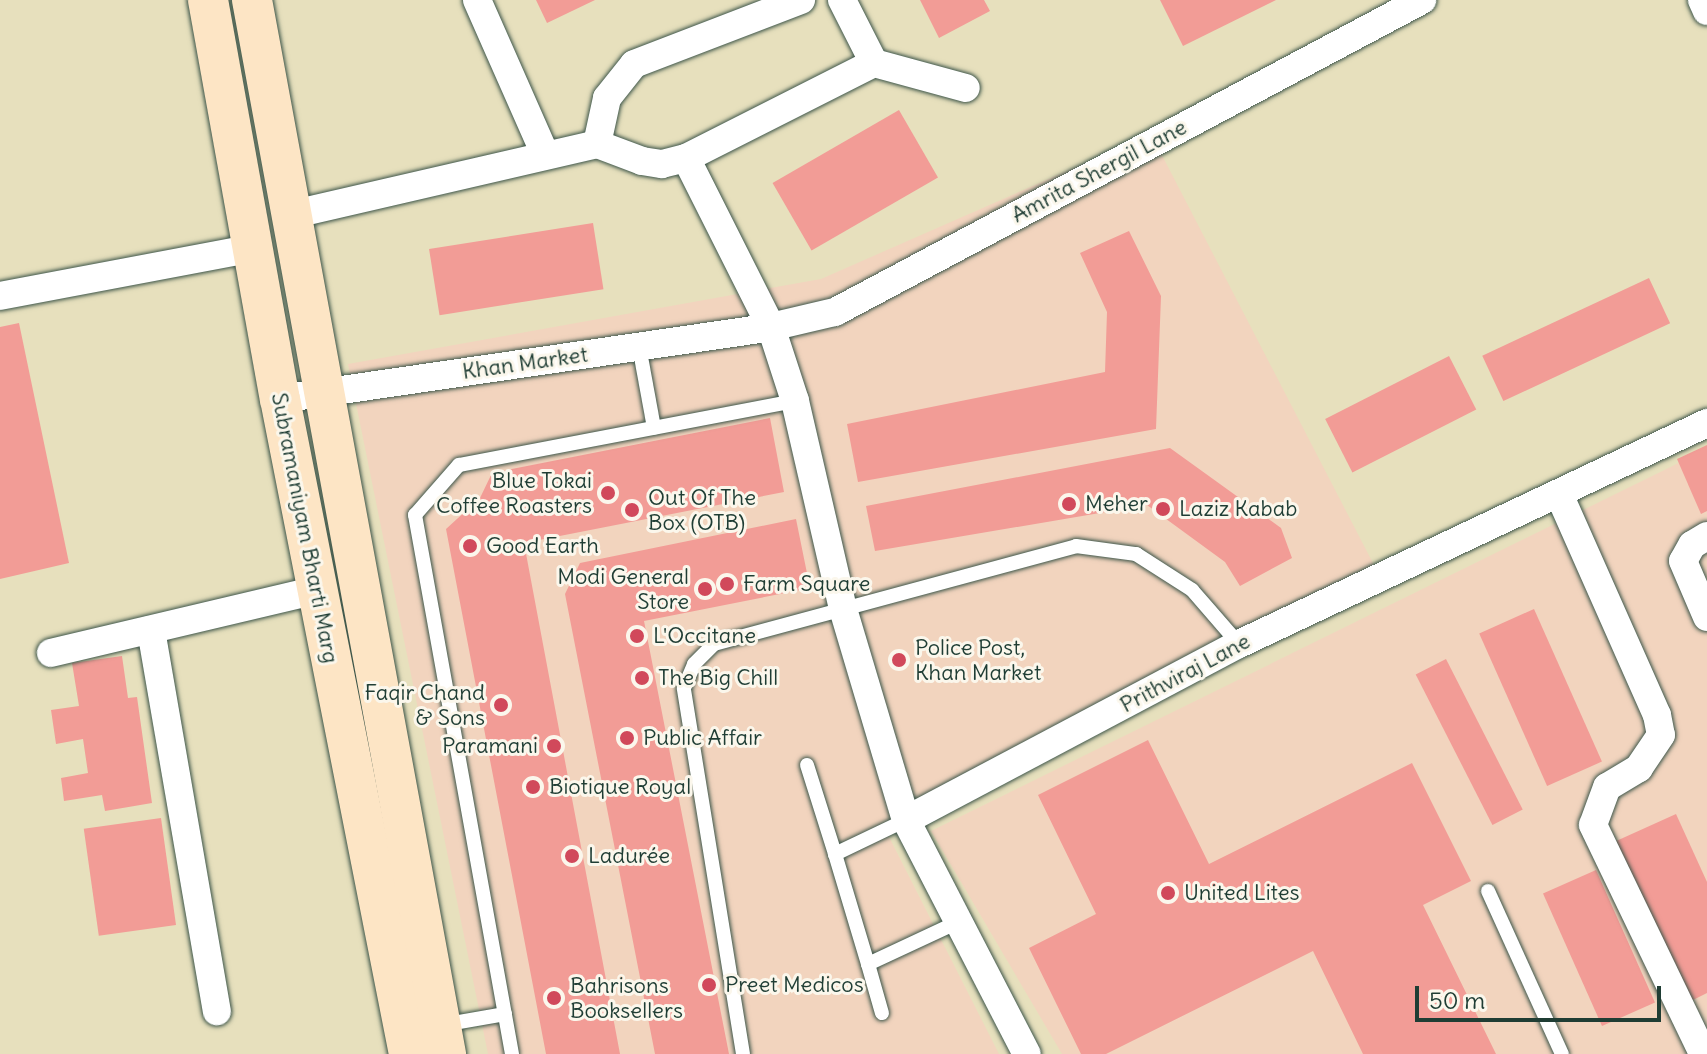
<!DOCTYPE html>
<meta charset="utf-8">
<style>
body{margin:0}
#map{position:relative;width:1707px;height:1054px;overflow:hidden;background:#e7e0bd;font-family:Delius,sans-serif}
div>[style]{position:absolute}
.built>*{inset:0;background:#f2d4be}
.building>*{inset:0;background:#f29c96;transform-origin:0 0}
.roads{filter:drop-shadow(0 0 2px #3d5549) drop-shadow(0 0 2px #3d5549)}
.lane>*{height:14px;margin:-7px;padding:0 7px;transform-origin:7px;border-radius:7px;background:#fff}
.street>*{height:28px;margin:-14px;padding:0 14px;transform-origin:14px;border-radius:14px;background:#fff}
.secondary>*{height:40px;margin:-20px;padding:0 20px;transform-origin:20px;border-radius:20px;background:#fde5c5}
.dots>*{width:22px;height:22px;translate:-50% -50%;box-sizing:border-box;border:4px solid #fbf7ec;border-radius:50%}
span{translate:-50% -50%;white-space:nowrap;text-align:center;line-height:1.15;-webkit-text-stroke:6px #fbf7ec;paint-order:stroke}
.street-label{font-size:22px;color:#1f3d34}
.poi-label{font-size:22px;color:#1f3d34}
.right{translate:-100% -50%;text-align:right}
.left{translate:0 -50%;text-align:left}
.scale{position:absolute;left:1415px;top:986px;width:246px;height:36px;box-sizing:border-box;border:4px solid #1f3d34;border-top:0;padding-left:10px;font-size:24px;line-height:28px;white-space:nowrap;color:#1f3d34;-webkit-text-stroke:6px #fbf7ec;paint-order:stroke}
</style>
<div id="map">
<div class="built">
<i style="clip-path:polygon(1151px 134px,1376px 569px,883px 825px,999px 1054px,488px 1054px,348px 364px,821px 279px)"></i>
<i style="clip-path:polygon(1707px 449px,1707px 1054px,1062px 1054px,931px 831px)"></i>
</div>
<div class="building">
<i style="clip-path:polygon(536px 0,595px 0,547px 23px)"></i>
<i style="clip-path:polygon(920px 0,984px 0,990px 11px,939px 38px)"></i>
<i style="clip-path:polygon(1160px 0,1276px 0,1183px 46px)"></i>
<i style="left:899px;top:110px;width:78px;height:146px;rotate:60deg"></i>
<i style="left:593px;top:223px;width:67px;height:166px;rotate:81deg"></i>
<i style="clip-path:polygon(1129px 231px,1161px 296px,1156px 429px,858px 482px,847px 424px,1105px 372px,1107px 312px,1080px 253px)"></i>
<i style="left:1649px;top:278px;width:50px;height:184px;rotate:65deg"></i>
<i style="clip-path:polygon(19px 323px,69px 563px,0 579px,0 327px)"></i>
<i style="left:1449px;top:356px;width:60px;height:139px;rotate:63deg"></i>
<i style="clip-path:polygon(770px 418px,784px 492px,524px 543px,620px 1054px,546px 1054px,446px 529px,480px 498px,492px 473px)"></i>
<i style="clip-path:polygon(1707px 445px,1707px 511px,1701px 514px,1677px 459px)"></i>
<i style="clip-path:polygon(1170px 448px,1281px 528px,1292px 558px,1240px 586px,1225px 562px,1147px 505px,875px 551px,866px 506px)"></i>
<i style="clip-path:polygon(796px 519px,810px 588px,644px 621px,729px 1054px,655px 1054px,565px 594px,580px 563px)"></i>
<i style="left:1534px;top:609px;width:167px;height:60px;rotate:66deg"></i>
<i style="clip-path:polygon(122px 656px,128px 698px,137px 697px,152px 803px,105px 811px,102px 795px,64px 801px,61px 778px,88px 773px,83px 739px,56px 744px,51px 710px,79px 706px,72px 663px)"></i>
<i style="left:1446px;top:659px;width:169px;height:34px;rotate:63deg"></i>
<i style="clip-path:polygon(1148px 740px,1209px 864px,1412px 763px,1471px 881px,1423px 905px,1496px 1054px,1363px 1054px,1313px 951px,1106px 1054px,1081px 1054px,1029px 948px,1096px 914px,1038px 795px)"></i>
<i style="clip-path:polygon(1676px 814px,1707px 882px,1707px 993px,1687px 1003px,1614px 842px)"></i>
<i style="left:161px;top:818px;width:108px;height:78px;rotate:82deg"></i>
<i style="left:1596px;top:870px;width:145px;height:58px;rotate:66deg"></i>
</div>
<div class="roads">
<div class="lane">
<i style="left:639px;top:346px;width:83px;rotate:79.6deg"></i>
<i style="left:807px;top:765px;width:93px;rotate:72.5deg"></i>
<i style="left:906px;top:820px;width:79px;rotate:154.4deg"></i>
<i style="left:835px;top:854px;width:115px;rotate:73.3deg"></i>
<i style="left:868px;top:964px;width:99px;rotate:-25deg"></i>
<i style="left:1488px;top:891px;width:179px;rotate:65.6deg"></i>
<i style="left:868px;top:964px;width:51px;rotate:74.1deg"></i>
<i style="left:442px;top:1025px;width:64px;rotate:-9.9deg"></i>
<i style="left:512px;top:1054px;width:548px;rotate:-100.2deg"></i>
<i style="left:415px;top:515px;width:67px;rotate:-48.7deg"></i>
<i style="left:459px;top:465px;width:342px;rotate:-10.8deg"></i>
<i style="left:743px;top:1054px;width:371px;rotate:-99.2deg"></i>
<i style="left:684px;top:688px;width:26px;rotate:-67deg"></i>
<i style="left:694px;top:664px;width:28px;rotate:-45deg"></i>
<i style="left:714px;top:644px;width:375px;rotate:-15.1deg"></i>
<i style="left:1076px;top:546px;width:61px;rotate:7.6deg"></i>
<i style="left:1136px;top:554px;width:67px;rotate:32.7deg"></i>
<i style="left:1192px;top:590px;width:72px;rotate:49deg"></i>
</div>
<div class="street">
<i style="left:477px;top:0;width:166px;rotate:66.2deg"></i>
<i style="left:842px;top:0;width:71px;rotate:63.1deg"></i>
<i style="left:1702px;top:0;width:12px;rotate:66deg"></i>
<i style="left:597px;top:144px;width:47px;rotate:-77.7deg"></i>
<i style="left:607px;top:98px;width:43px;rotate:-51.5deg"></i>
<i style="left:634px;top:64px;width:179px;rotate:-21deg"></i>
<i style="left:686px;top:158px;width:189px;rotate:63.3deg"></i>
<i style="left:771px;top:327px;width:78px;rotate:72deg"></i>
<i style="left:795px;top:401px;width:213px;rotate:77deg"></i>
<i style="left:843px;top:609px;width:220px;rotate:73.4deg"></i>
<i style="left:906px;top:820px;width:263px;rotate:62.7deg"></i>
<i style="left:290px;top:215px;width:315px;rotate:-13deg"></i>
<i style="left:597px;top:144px;width:48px;rotate:20.7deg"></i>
<i style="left:642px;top:161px;width:20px;rotate:9deg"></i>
<i style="left:662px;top:164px;width:25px;rotate:-14deg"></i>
<i style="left:686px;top:158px;width:211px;rotate:-26.8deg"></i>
<i style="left:874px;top:63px;width:95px;rotate:15.2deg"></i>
<i style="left:0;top:296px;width:258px;rotate:-10.7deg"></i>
<i style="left:280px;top:399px;width:496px;rotate:-8.3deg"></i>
<i style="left:771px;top:327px;width:66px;rotate:-13.2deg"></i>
<i style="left:835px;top:312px;width:665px;rotate:-27.99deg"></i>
<i style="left:1559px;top:494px;width:242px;rotate:66.1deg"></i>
<i style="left:1657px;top:715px;width:20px;rotate:79deg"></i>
<i style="left:1661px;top:735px;width:40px;rotate:124deg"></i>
<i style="left:1639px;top:768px;width:37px;rotate:149deg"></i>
<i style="left:1607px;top:787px;width:40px;rotate:110.2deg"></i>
<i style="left:1593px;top:825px;width:254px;rotate:64.3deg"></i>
<i style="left:1707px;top:536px;width:17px;rotate:149deg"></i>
<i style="left:1692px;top:545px;width:18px;rotate:119deg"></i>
<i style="left:1683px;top:561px;width:61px;rotate:66.8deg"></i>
<i style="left:151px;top:630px;width:387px;rotate:80.2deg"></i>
<i style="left:51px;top:653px;width:273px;rotate:-13.3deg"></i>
<i style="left:906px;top:820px;width:377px;rotate:-27.9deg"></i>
<i style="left:1239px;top:644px;width:518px;rotate:-25.28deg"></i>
</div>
<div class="secondary">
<i style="left:208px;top:0;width:405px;rotate:79.8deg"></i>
<i style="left:280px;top:399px;width:668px;rotate:78.86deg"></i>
<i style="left:252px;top:0;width:1072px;rotate:79.57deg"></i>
</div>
</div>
<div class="dots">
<i style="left:608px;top:493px;background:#d1495b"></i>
<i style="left:1069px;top:504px;background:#d1495b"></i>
<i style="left:1163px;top:509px;background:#d1495b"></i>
<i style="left:632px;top:510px;background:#d1495b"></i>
<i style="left:470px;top:546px;background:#d1495b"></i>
<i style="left:727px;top:584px;background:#d1495b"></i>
<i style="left:705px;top:589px;background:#d1495b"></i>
<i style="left:637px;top:636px;background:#d1495b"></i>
<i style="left:899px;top:660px;background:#d1495b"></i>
<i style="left:642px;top:678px;background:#d1495b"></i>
<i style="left:501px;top:705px;background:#d1495b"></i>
<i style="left:627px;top:738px;background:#d1495b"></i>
<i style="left:554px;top:746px;background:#d1495b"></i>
<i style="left:533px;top:787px;background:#d1495b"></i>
<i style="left:572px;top:856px;background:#d1495b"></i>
<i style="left:1168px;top:893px;background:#d1495b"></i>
<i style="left:709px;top:985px;background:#d1495b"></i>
<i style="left:554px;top:998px;background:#d1495b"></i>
</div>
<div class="street-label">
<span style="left:1099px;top:171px;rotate:-28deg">Amrita Shergil Lane</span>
<span style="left:525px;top:363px;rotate:-8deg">Khan Market</span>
<span style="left:305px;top:528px;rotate:79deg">Subramaniyam Bharti Marg</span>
<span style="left:1185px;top:673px;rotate:-28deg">Prithviraj Lane</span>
</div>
<div class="poi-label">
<span class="right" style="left:592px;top:493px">Blue Tokai<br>Coffee Roasters</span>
<span class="left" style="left:648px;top:510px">Out Of The<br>Box (OTB)</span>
<span class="left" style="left:1085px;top:504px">Meher</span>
<span class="left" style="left:1179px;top:509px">Laziz Kabab</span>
<span class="left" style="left:486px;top:546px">Good Earth</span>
<span class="right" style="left:689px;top:589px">Modi General<br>Store</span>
<span class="left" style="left:743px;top:584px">Farm Square</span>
<span class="left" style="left:653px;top:636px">L'Occitane</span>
<span class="left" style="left:915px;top:660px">Police Post,<br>Khan Market</span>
<span class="left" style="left:658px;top:678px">The Big Chill</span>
<span class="right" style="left:485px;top:705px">Faqir Chand<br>&amp; Sons</span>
<span class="left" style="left:643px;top:738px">Public Affair</span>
<span class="right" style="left:538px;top:746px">Paramani</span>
<span class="left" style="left:549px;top:787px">Biotique Royal</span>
<span class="left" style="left:588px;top:856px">Ladurée</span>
<span class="left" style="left:1184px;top:893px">United Lites</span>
<span class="left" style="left:570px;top:998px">Bahrisons<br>Booksellers</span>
<span class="left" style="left:725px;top:985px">Preet Medicos</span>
</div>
<div class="scale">50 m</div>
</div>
